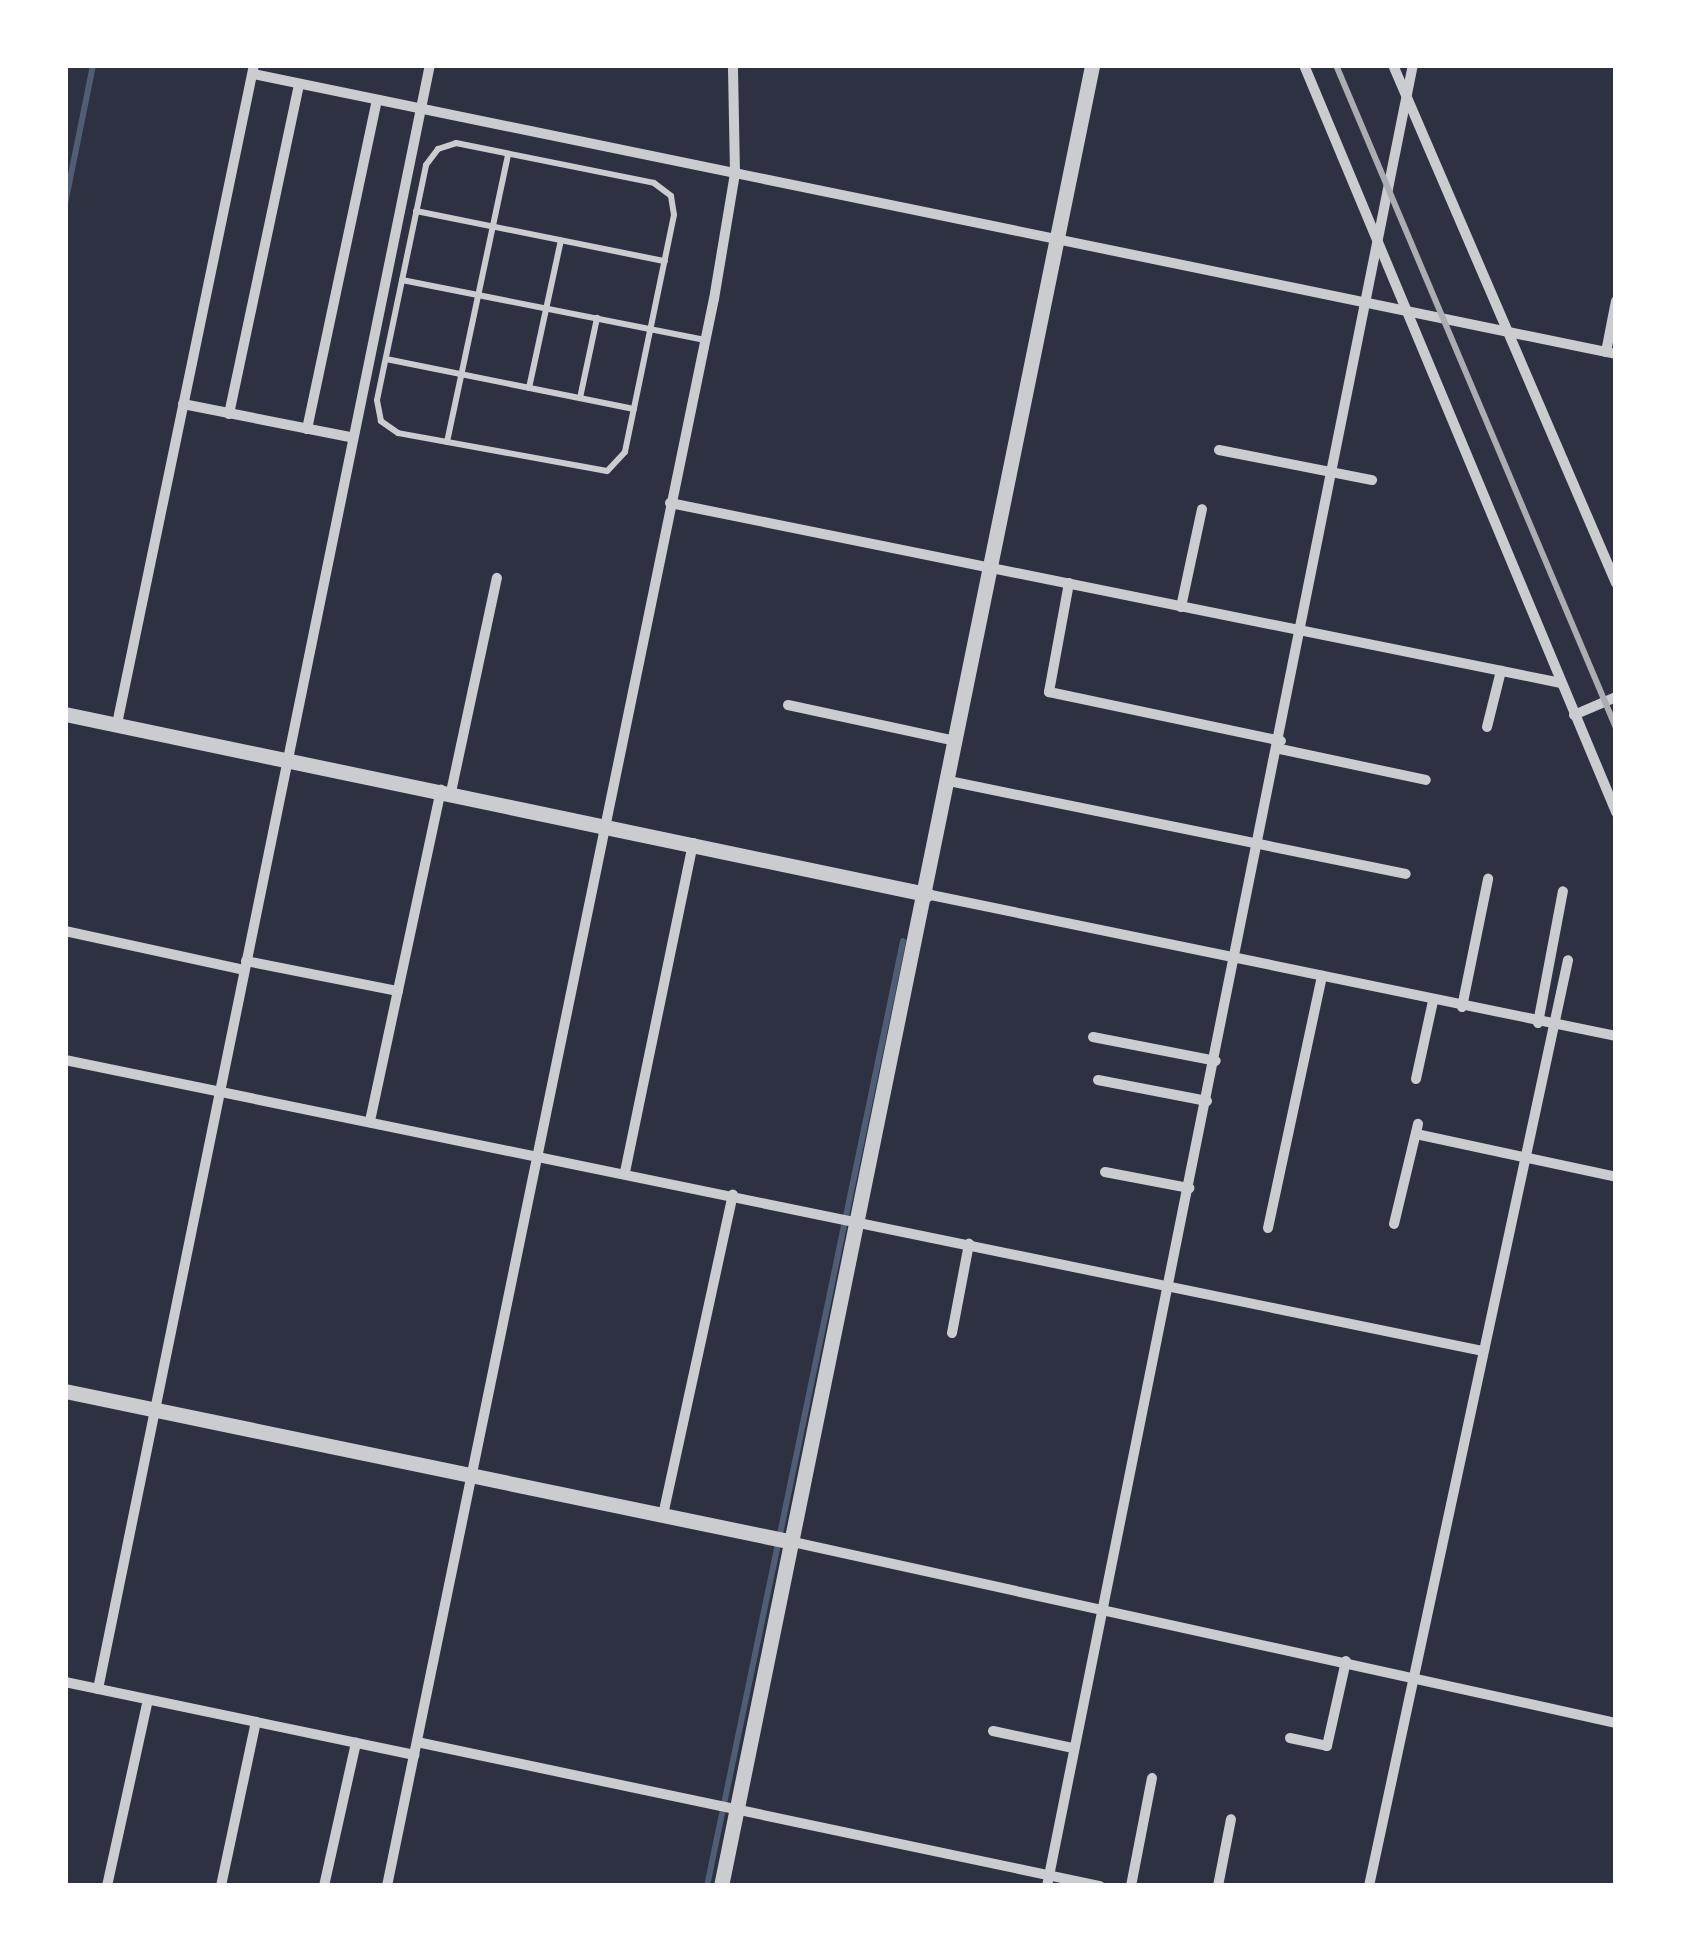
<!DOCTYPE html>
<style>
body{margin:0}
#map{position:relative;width:1681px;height:1951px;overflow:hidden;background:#2d3142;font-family:Literata,serif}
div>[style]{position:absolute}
.stream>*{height:6px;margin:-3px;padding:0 3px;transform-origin:3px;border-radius:3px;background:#4f5d75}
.service>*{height:6px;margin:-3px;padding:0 3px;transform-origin:3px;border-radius:3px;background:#caccd0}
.minor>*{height:10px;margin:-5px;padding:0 5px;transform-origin:5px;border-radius:5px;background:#caccd0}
.tertiary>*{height:15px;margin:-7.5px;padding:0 7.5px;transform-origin:7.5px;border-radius:7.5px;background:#caccd0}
.rail>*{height:6px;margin:-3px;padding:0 3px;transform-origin:3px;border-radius:3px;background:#abadb3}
span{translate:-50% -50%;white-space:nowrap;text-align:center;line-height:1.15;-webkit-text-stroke:8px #fff;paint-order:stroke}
.frame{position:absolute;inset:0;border:68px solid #fff;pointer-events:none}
</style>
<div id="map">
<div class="stream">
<i style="left:65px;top:204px;width:142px;rotate:-78.6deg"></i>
<i style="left:707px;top:1886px;width:965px;rotate:-78.28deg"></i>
</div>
<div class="service">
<i style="left:456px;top:143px;width:202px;rotate:11.4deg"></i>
<i style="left:654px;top:183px;width:21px;rotate:37deg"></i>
<i style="left:671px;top:196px;width:19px;rotate:81deg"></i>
<i style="left:674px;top:215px;width:242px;rotate:101.7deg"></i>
<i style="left:625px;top:452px;width:26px;rotate:133deg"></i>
<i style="left:607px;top:471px;width:212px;rotate:-169.7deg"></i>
<i style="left:398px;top:433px;width:21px;rotate:-145deg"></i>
<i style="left:381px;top:421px;width:21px;rotate:-101deg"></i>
<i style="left:377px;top:400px;width:240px;rotate:-78.2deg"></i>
<i style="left:426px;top:165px;width:20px;rotate:-53deg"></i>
<i style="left:438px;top:149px;width:19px;rotate:-18deg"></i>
<i style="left:416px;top:211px;width:254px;rotate:11.4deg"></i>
<i style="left:402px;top:280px;width:309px;rotate:11.2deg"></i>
<i style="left:386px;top:359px;width:253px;rotate:11.4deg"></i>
<i style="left:529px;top:388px;width:151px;rotate:-77.8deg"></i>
<i style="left:580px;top:398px;width:82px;rotate:-78deg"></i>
<i style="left:447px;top:442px;width:294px;rotate:-78deg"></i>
</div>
<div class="minor">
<i style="left:1304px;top:65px;width:810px;rotate:67.33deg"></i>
<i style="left:1393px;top:65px;width:564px;rotate:66.71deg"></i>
<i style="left:253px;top:74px;width:1391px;rotate:11.61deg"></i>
<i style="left:1606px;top:352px;width:52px;rotate:-78.9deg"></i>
<i style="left:183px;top:404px;width:170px;rotate:11.2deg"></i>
<i style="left:229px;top:414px;width:337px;rotate:-78deg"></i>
<i style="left:307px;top:429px;width:336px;rotate:-78deg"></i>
<i style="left:1219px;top:450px;width:156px;rotate:11.1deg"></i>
<i style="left:670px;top:503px;width:909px;rotate:11.42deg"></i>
<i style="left:1069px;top:583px;width:111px;rotate:100.4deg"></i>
<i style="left:1049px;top:692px;width:237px;rotate:11.9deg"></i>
<i style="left:1181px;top:607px;width:100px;rotate:-77.9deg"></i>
<i style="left:788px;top:705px;width:172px;rotate:12.1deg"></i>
<i style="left:1574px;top:715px;width:46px;rotate:-23.2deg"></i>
<i style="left:117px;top:724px;width:673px;rotate:-78.26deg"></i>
<i style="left:1487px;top:727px;width:58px;rotate:-76deg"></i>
<i style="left:1280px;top:749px;width:149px;rotate:12deg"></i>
<i style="left:949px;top:781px;width:466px;rotate:11.5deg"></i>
<i style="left:451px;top:792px;width:219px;rotate:-77.9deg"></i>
<i style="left:926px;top:894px;width:704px;rotate:11.63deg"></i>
<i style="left:65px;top:931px;width:183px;rotate:12.3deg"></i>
<i style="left:246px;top:961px;width:155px;rotate:11.2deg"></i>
<i style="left:1462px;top:1007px;width:131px;rotate:-78.5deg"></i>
<i style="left:1538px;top:1023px;width:134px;rotate:-79.3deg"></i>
<i style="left:1093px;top:1037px;width:125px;rotate:11deg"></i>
<i style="left:65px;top:1060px;width:1448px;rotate:11.6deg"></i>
<i style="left:1416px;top:1079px;width:80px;rotate:-77.7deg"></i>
<i style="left:1098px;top:1080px;width:111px;rotate:10.9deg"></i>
<i style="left:370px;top:1121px;width:339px;rotate:-77.9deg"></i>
<i style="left:1416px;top:1134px;width:205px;rotate:12.1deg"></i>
<i style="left:625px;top:1172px;width:336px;rotate:-78.3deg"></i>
<i style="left:1105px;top:1172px;width:86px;rotate:10.8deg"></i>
<i style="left:1394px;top:1224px;width:103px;rotate:-76.5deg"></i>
<i style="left:1268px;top:1228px;width:258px;rotate:-77.9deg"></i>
<i style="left:952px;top:1333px;width:91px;rotate:-79.2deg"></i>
<i style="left:663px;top:1515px;width:328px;rotate:-77.7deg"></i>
<i style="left:793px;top:1542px;width:843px;rotate:12.4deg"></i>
<i style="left:65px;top:1682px;width:357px;rotate:11.8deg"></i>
<i style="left:98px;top:1689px;width:1658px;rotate:-78.45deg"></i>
<i style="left:993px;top:1731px;width:81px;rotate:12.1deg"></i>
<i style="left:1290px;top:1738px;width:38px;rotate:12deg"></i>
<i style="left:1327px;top:1746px;width:87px;rotate:-77.4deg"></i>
<i style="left:417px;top:1742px;width:698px;rotate:11.91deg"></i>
<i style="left:107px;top:1886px;width:190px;rotate:-77.6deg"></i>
<i style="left:221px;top:1886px;width:168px;rotate:-78deg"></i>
<i style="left:324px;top:1886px;width:147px;rotate:-77.4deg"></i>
<i style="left:387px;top:1886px;width:1620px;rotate:-78.36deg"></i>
<i style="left:714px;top:299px;width:128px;rotate:-80.5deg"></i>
<i style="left:735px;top:173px;width:108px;rotate:-91.1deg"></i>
<i style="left:1047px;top:1886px;width:1857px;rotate:-78.64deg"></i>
<i style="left:1131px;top:1886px;width:110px;rotate:-79deg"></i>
<i style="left:1218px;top:1886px;width:68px;rotate:-79deg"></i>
<i style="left:1369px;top:1886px;width:947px;rotate:-77.87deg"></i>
</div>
<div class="tertiary">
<i style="left:65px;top:714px;width:880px;rotate:11.81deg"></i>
<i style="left:65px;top:1391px;width:743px;rotate:11.72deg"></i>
<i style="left:721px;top:1886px;width:1858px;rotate:-78.48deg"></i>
</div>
<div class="rail">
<i style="left:1336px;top:65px;width:720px;rotate:67.1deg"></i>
</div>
<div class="frame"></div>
</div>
